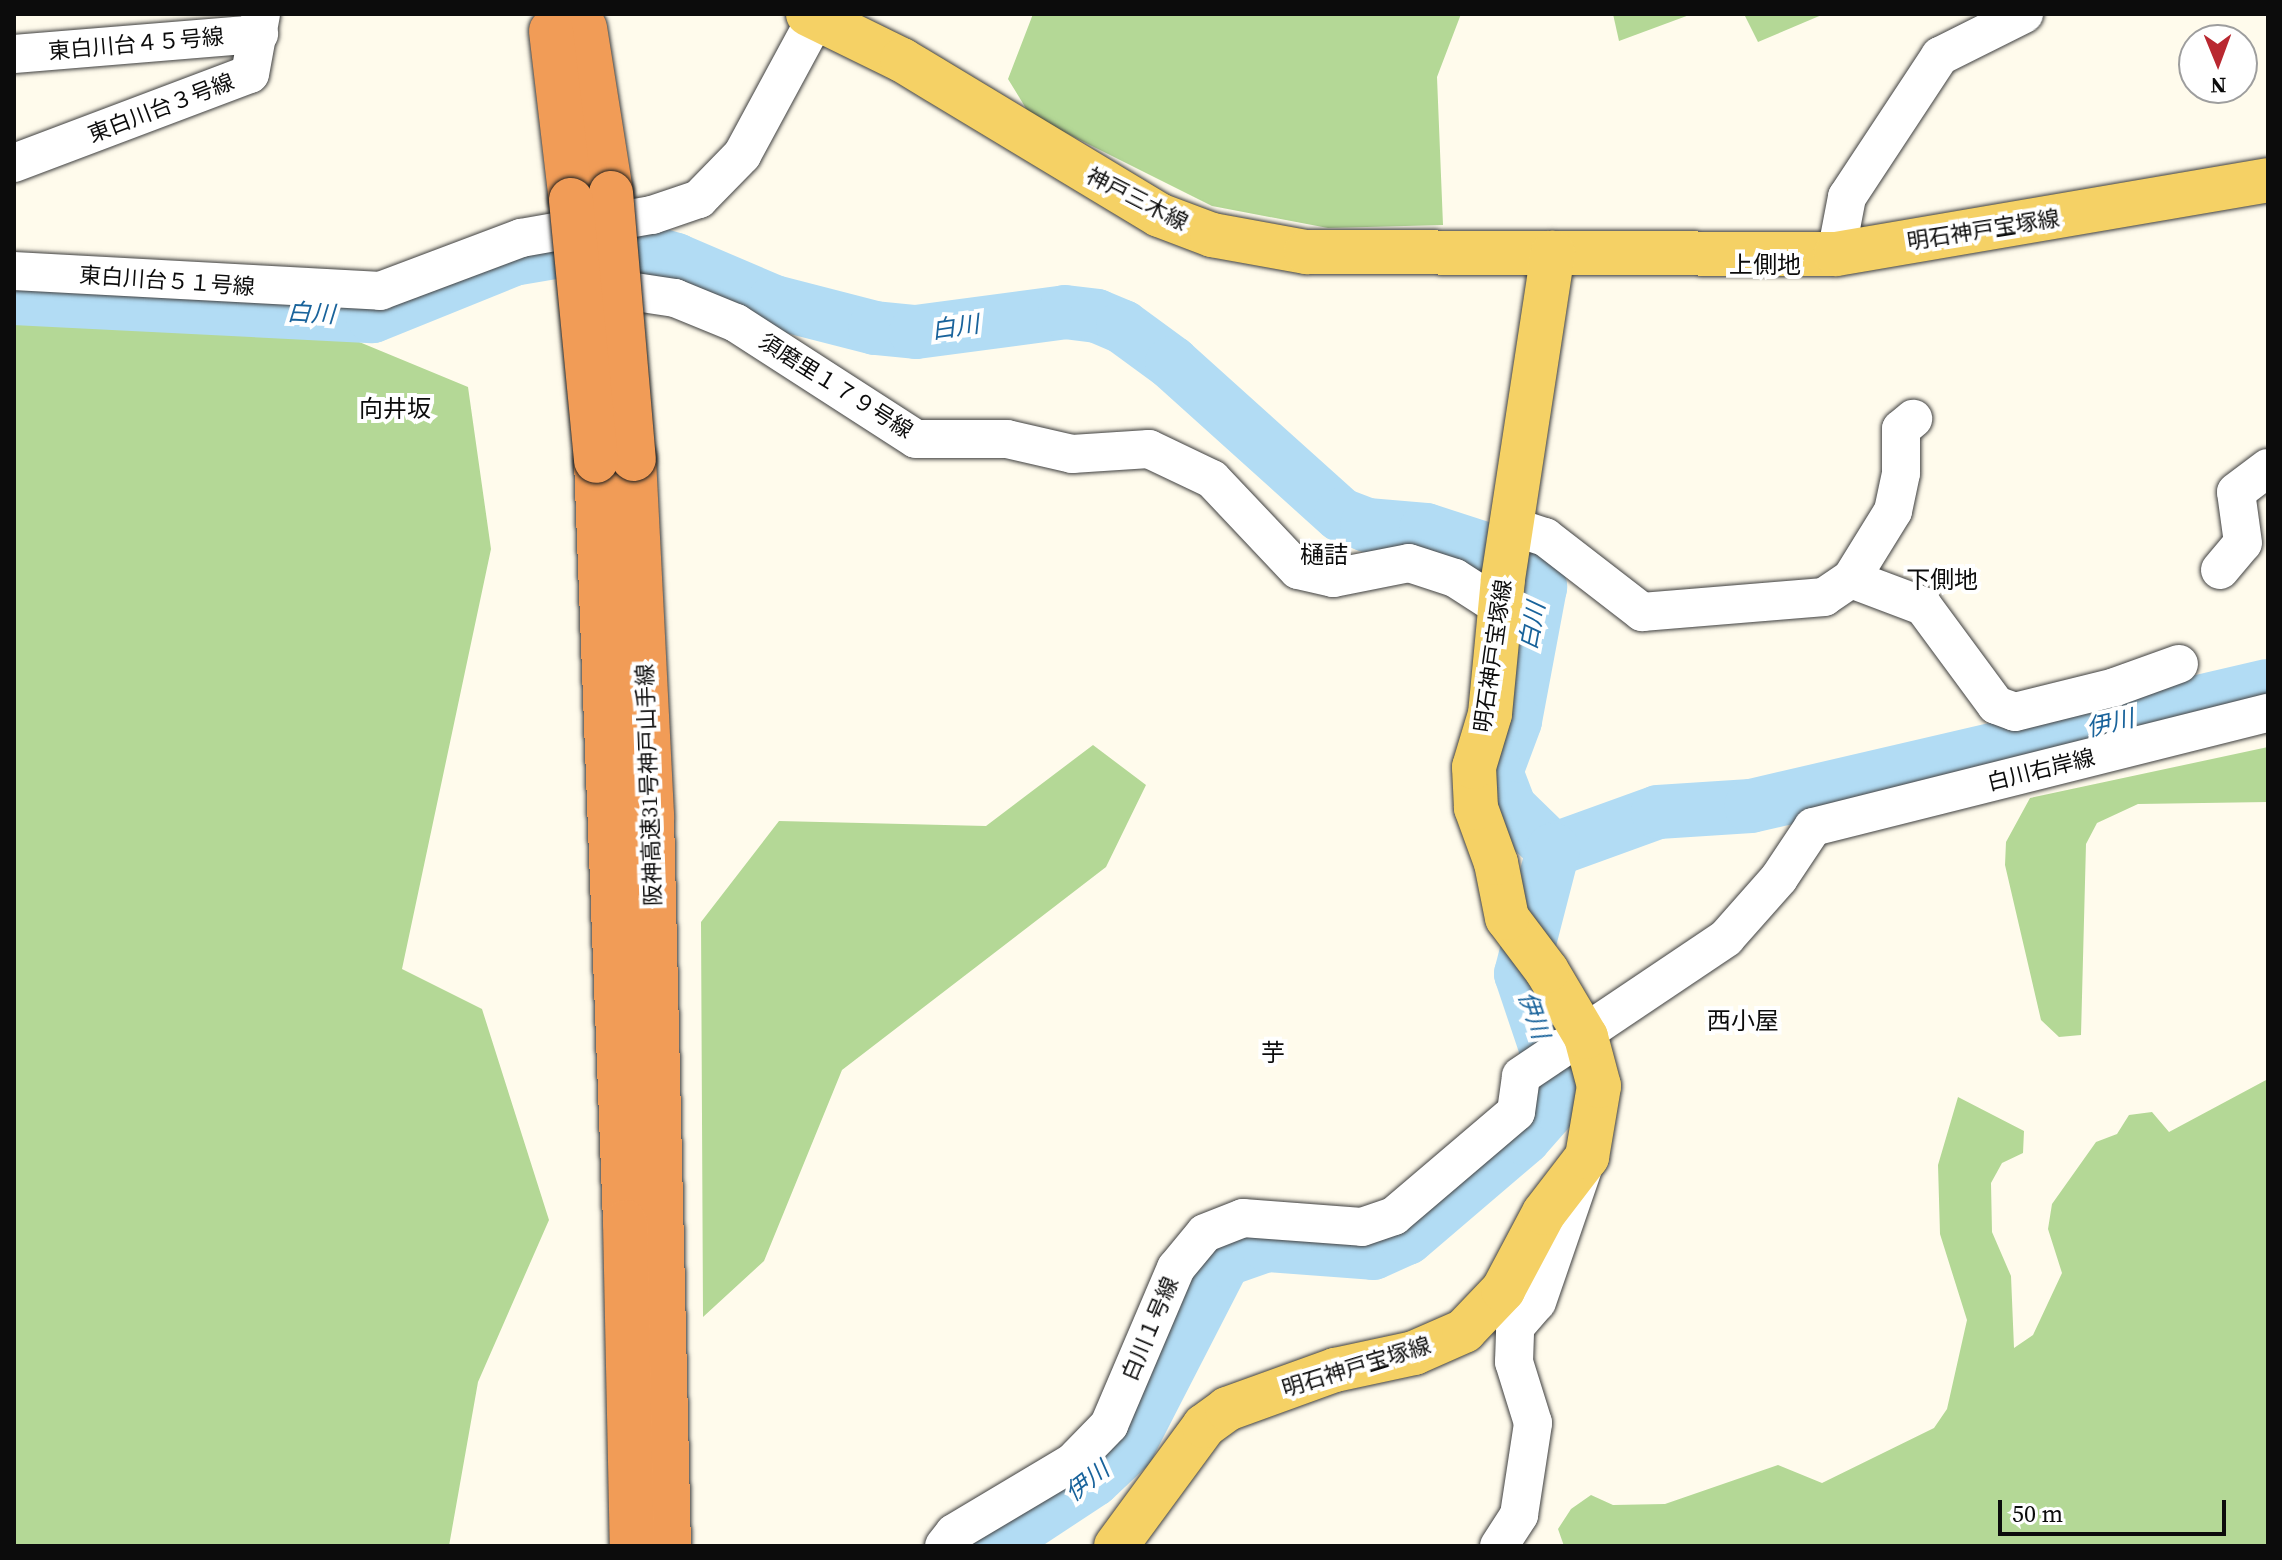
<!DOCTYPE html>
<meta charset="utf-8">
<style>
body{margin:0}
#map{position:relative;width:2282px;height:1560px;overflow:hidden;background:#fffbec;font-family:"Source Serif 4","Noto Sans JP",serif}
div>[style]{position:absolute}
.forest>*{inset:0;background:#b4d896}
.river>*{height:54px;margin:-27px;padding:0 27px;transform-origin:27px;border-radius:27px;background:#b2dcf4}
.roads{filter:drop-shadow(0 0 2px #3f3f3f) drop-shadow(0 0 2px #3f3f3f)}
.minor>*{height:38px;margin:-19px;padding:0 19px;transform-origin:19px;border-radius:19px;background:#fff}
.major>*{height:44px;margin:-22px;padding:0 22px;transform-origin:22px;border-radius:22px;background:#f5d165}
.highway>*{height:44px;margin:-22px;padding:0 22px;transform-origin:22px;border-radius:22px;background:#f19c57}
.bridges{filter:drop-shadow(0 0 2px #1d1d1d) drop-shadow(0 0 2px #1d1d1d)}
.highway-bridge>*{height:44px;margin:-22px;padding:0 22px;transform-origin:22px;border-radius:22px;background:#f19c57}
span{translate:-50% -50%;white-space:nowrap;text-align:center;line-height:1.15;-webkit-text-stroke:8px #fff;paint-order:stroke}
.street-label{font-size:22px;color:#0c0c0c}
.neighbourhood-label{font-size:24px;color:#0c0c0c}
.water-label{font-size:24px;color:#19639b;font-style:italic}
.frame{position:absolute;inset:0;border:16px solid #0c0c0c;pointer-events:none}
.north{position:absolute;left:2178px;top:24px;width:80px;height:80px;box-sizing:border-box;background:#fff;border:2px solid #9e9e9e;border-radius:50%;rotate:179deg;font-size:22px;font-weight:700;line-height:32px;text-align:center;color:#0c0c0c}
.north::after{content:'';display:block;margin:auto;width:28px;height:36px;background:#b92830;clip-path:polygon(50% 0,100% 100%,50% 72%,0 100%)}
.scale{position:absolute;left:1998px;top:1500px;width:228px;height:36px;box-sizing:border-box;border:4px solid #0c0c0c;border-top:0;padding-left:10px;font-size:24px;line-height:28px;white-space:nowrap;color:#0c0c0c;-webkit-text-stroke:6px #fff;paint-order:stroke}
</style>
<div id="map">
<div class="forest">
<i style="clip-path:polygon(1033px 14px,1461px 14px,1437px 77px,1443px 225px,1328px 228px,1212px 206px,1030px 115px,1008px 79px)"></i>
<i style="clip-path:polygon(1613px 14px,1692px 14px,1619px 41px)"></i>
<i style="clip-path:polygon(1744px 14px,1824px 14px,1758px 42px)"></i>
<i style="clip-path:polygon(14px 314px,323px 327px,468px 387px,491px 549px,402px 969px,482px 1009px,549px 1220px,478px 1382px,449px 1546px,14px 1546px)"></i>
<i style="clip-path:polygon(1093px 745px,1146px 785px,1106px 867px,842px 1070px,764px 1261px,703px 1317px,701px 922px,779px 821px,986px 826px)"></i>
<i style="clip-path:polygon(2268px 747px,2268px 802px,2138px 804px,2097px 823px,2086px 844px,2081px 1035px,2059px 1037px,2041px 1020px,2005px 865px,2006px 842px,2030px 798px)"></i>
<i style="clip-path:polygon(2268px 1079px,2268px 1546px,1564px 1546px,1558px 1529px,1571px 1509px,1591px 1495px,1613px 1505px,1665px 1504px,1778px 1465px,1822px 1483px,1934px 1428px,1947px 1409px,1967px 1320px,1940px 1234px,1938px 1165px,1958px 1097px,2024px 1131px,2023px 1153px,2002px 1163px,1991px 1183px,1992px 1232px,2011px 1276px,2014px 1348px,2033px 1335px,2062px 1273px,2048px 1229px,2052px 1204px,2096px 1142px,2117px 1134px,2129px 1115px,2152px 1112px,2169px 1132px)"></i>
</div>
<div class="river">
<i style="left:14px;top:298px;width:359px;rotate:2.9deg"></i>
<i style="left:373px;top:316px;width:152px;rotate:-22deg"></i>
<i style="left:514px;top:259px;width:100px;rotate:-9.7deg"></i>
<i style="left:613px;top:242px;width:66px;rotate:15.9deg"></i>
<i style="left:676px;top:260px;width:107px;rotate:23.2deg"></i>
<i style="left:774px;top:302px;width:104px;rotate:14.4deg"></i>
<i style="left:875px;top:328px;width:41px;rotate:5.6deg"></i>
<i style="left:916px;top:332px;width:150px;rotate:-7.6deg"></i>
<i style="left:1065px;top:312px;width:32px;rotate:7deg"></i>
<i style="left:1097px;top:316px;width:28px;rotate:23deg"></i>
<i style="left:1123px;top:327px;width:61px;rotate:36.3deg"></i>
<i style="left:1172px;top:363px;width:227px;rotate:42deg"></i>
<i style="left:1341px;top:515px;width:28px;rotate:21deg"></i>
<i style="left:1367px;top:525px;width:59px;rotate:4.8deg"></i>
<i style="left:1426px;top:530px;width:107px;rotate:17.9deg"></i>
<i style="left:1528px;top:563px;width:27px;rotate:63deg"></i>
<i style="left:1540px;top:587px;width:136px;rotate:100.6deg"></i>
<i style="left:1515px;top:721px;width:54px;rotate:110.4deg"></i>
<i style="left:1496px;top:772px;width:39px;rotate:69deg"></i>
<i style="left:1510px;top:808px;width:60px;rotate:44.3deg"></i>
<i style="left:1553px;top:850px;width:112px;rotate:-19.9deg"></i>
<i style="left:1658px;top:812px;width:93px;rotate:-3.7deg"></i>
<i style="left:1751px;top:806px;width:531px;rotate:-13.07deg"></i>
<i style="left:993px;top:1546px;width:120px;rotate:-33.4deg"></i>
<i style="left:1093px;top:1480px;width:48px;rotate:-43.3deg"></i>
<i style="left:1128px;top:1447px;width:210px;rotate:-62.8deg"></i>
<i style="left:1224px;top:1260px;width:46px;rotate:-19.2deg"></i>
<i style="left:1267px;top:1245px;width:106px;rotate:4.3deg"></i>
<i style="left:1373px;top:1253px;width:37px;rotate:-24deg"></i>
<i style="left:1407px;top:1238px;width:154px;rotate:-40.5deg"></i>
<i style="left:1524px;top:1138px;width:45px;rotate:-48.6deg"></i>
<i style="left:1554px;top:1104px;width:44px;rotate:-95.2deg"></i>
<i style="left:1550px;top:1060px;width:91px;rotate:-108.6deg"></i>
<i style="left:1521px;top:974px;width:128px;rotate:-75.5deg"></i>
</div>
<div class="roads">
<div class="minor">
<i style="left:14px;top:54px;width:246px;rotate:-4.7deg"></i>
<i style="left:14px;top:163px;width:252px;rotate:-20.7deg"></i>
<i style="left:250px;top:74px;width:61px;rotate:-79.6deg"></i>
<i style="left:1836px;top:254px;width:58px;rotate:-79.1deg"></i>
<i style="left:1847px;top:197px;width:169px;rotate:-56.6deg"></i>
<i style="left:1940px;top:56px;width:94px;rotate:-26.6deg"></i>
<i style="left:14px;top:271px;width:367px;rotate:3.1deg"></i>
<i style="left:380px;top:291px;width:151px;rotate:-20.6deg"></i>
<i style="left:521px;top:238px;width:133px;rotate:-10deg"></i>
<i style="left:652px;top:215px;width:50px;rotate:-18.8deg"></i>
<i style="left:699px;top:199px;width:62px;rotate:-45.7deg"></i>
<i style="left:742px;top:155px;width:156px;rotate:-61.6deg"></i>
<i style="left:589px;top:285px;width:87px;rotate:8.6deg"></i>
<i style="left:675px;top:298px;width:66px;rotate:22.3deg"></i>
<i style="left:736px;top:323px;width:214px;rotate:32.8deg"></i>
<i style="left:916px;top:439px;width:91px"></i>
<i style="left:1007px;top:439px;width:67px;rotate:13deg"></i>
<i style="left:1072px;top:454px;width:77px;rotate:-3.7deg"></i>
<i style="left:1149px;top:449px;width:70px;rotate:25.5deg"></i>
<i style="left:1212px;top:479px;width:125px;rotate:46.6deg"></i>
<i style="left:1298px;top:570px;width:36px;rotate:13deg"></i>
<i style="left:1333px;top:578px;width:77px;rotate:-11.2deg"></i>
<i style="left:1409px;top:563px;width:48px;rotate:18.1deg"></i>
<i style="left:1455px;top:578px;width:54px;rotate:32.8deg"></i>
<i style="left:1514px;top:527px;width:33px;rotate:18deg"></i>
<i style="left:1545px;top:537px;width:123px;rotate:37.7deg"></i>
<i style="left:1642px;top:612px;width:183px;rotate:-4.7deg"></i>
<i style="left:1824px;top:597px;width:32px;rotate:-34deg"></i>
<i style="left:1851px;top:579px;width:80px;rotate:-58.3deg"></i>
<i style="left:1893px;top:511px;width:39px;rotate:-78deg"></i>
<i style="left:1901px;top:473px;width:44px;rotate:-90deg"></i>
<i style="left:1901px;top:429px;width:16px;rotate:-40deg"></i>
<i style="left:2220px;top:570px;width:35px;rotate:-50deg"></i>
<i style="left:2243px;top:543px;width:51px;rotate:-97.8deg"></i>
<i style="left:2236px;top:492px;width:40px;rotate:-37deg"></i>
<i style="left:1851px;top:579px;width:77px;rotate:20.6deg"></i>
<i style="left:1923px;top:606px;width:123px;rotate:53.6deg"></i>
<i style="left:1996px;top:705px;width:20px;rotate:20deg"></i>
<i style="left:2015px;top:712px;width:103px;rotate:-14deg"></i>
<i style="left:2115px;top:687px;width:68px;rotate:-19.8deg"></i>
<i style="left:944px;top:1546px;width:16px;rotate:-52deg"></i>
<i style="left:954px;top:1533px;width:139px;rotate:-30.8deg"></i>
<i style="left:1073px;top:1462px;width:52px;rotate:-45.8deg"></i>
<i style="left:1109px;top:1425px;width:171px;rotate:-66.9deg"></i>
<i style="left:1176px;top:1268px;width:45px;rotate:-50.4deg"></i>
<i style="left:1205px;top:1233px;width:41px;rotate:-21.5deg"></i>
<i style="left:1243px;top:1218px;width:119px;rotate:4.3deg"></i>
<i style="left:1362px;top:1227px;width:34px;rotate:-19deg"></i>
<i style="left:1394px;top:1216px;width:160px;rotate:-40.4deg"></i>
<i style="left:1516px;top:1112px;width:36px;rotate:-82deg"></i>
<i style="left:1521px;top:1076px;width:247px;rotate:-33.9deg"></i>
<i style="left:1726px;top:938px;width:80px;rotate:-48.5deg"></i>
<i style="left:1779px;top:878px;width:61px;rotate:-56.3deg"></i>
<i style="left:1813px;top:827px;width:469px;rotate:-14.1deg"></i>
<i style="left:1499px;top:1546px;width:37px;rotate:-57deg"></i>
<i style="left:1519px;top:1515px;width:93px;rotate:-81.3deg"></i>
<i style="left:1533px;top:1423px;width:64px;rotate:-107.3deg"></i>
<i style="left:1514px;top:1362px;width:35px;rotate:-88deg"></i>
<i style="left:1515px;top:1327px;width:33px;rotate:-49deg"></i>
<i style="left:1537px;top:1302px;width:139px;rotate:-71deg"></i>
</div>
<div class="major">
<i style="left:808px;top:14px;width:105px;rotate:26.1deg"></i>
<i style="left:902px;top:60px;width:300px;rotate:31.1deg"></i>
<i style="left:1159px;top:215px;width:57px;rotate:20.7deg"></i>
<i style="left:1212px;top:235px;width:96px;rotate:10.3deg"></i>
<i style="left:1306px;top:252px;width:530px;rotate:0.22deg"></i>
<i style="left:1836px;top:254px;width:438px;rotate:-9.7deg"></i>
<i style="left:1116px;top:1546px;width:149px;rotate:-53.7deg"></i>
<i style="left:1204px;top:1426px;width:29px;rotate:-36deg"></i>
<i style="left:1227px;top:1409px;width:115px;rotate:-19.9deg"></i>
<i style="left:1335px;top:1370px;width:81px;rotate:-12.1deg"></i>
<i style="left:1414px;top:1353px;width:55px;rotate:-23.7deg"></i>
<i style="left:1464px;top:1331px;width:57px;rotate:-46.4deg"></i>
<i style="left:1503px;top:1290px;width:87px;rotate:-62deg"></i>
<i style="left:1544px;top:1213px;width:71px;rotate:-52.5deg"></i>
<i style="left:1587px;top:1157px;width:72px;rotate:-80.4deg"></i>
<i style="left:1599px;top:1086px;width:51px;rotate:-104.9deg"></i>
<i style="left:1586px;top:1037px;width:77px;rotate:-120.6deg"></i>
<i style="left:1547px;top:971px;width:66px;rotate:-127deg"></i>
<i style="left:1507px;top:918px;width:56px;rotate:-101.3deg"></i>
<i style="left:1496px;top:863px;width:59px;rotate:-110deg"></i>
<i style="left:1476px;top:808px;width:41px;rotate:-92.8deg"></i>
<i style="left:1474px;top:767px;width:55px;rotate:-73.2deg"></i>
<i style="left:1490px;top:714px;width:136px;rotate:-84.5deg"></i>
<i style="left:1503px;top:579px;width:330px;rotate:-81.3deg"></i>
</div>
<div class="highway">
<i style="left:585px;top:28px;width:167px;rotate:81deg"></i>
<i style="left:551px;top:31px;width:170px;rotate:83.3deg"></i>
<i style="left:634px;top:459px;width:357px;rotate:87.1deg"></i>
<i style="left:652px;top:816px;width:730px;rotate:88.67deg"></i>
<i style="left:596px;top:461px;width:762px;rotate:87.82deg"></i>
<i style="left:625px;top:1222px;width:324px;rotate:88.8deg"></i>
</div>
</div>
<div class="bridges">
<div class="highway-bridge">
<i style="left:611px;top:193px;width:267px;rotate:85.1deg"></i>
<i style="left:571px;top:200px;width:262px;rotate:84.5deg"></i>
</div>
</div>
<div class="street-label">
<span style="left:136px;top:44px;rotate:-5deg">東白川台４５号線</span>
<span style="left:161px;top:108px;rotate:-21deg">東白川台３号線</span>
<span style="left:1137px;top:199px;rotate:27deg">神戸三木線</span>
<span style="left:1983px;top:230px;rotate:-9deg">明石神戸宝塚線</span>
<span style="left:167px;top:281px;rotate:4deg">東白川台５１号線</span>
<span style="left:836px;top:386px;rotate:32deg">須磨里１７９号線</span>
<span style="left:1493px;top:656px;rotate:-82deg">明石神戸宝塚線</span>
<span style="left:2041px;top:770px;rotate:-14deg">白川右岸線</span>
<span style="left:649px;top:785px;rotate:-92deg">阪神高速31号神戸山手線</span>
<span style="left:1150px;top:1329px;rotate:-67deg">白川１号線</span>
<span style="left:1356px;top:1367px;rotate:-17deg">明石神戸宝塚線</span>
</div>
<div class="neighbourhood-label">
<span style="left:1765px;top:265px">上側地</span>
<span style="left:395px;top:409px">向井坂</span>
<span style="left:1324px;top:555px">樋詰</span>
<span style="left:1942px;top:580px">下側地</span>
<span style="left:1743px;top:1021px">西小屋</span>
<span style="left:1273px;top:1053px">芋</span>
</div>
<div class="water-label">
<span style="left:311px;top:313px;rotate:3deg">白川</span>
<span style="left:955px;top:327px;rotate:-8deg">白川</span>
<span style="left:1532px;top:626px;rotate:-79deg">白川</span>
<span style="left:2110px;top:723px;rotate:-13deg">伊川</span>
<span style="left:1534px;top:1015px;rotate:71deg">伊川</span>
<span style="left:1087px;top:1481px;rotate:-38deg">伊川</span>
</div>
<div class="frame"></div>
<div class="north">N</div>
<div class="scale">50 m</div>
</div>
